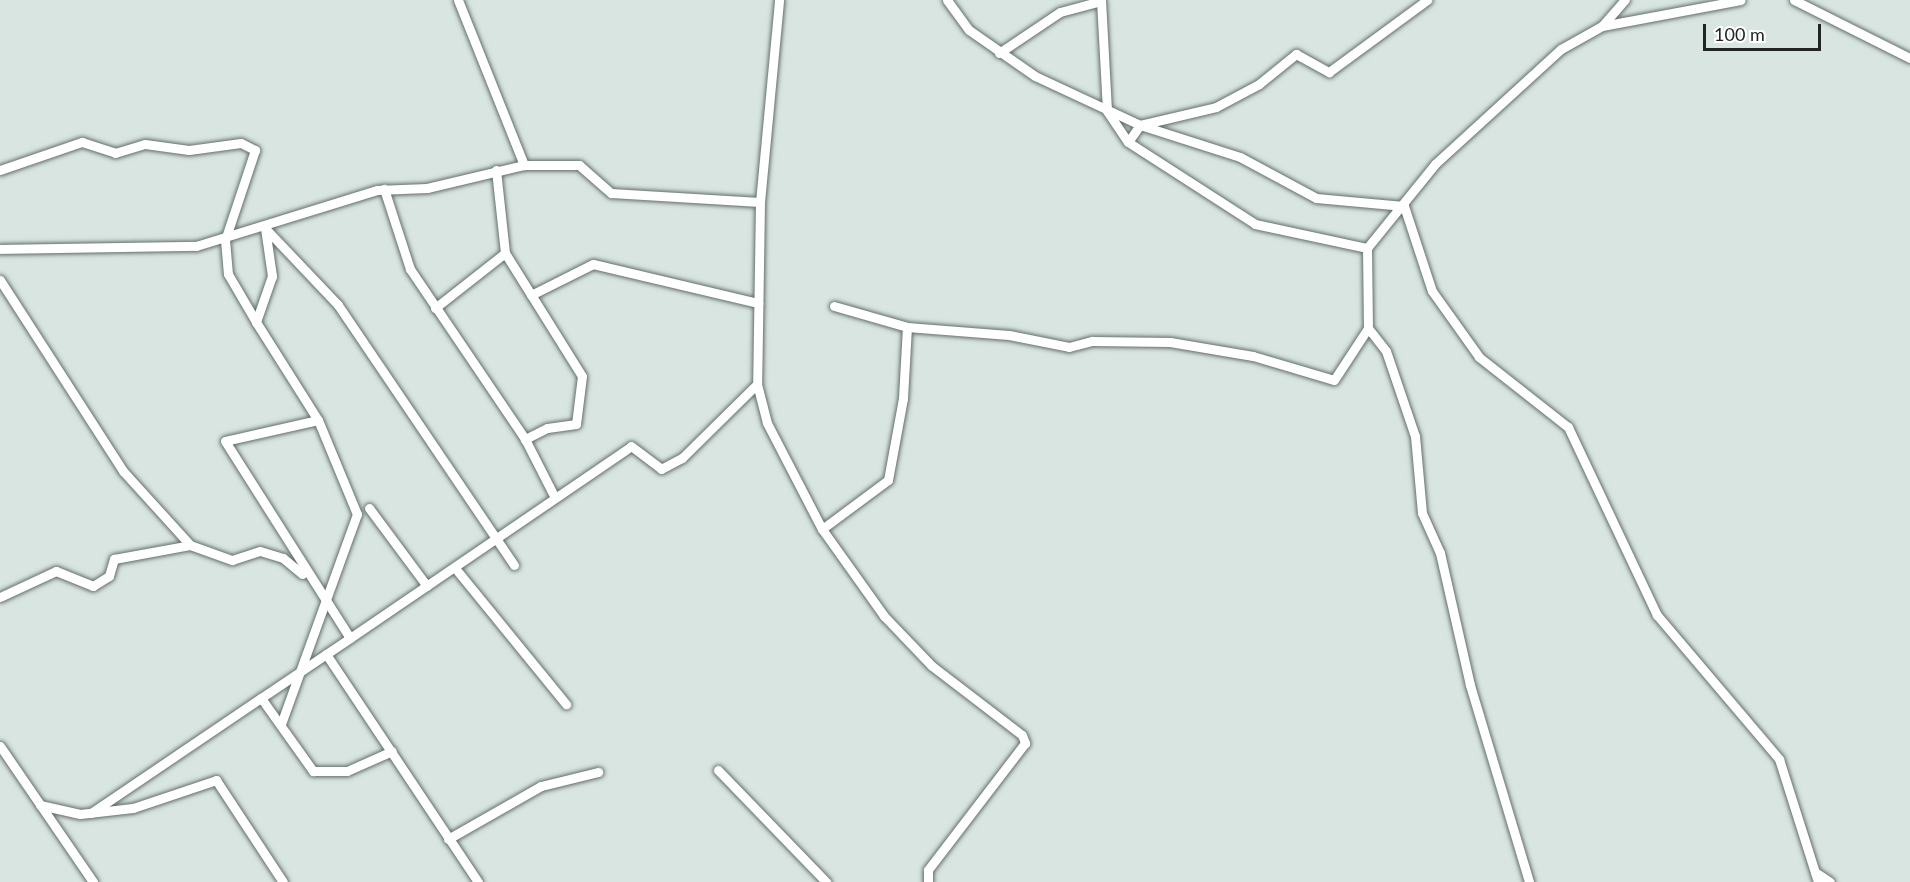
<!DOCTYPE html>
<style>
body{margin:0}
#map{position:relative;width:1910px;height:882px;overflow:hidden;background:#d8e5e1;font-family:Lato,sans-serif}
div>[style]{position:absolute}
.roads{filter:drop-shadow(0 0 2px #646f6b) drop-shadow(0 0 2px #646f6b)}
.minor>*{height:9px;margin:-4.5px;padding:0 4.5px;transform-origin:4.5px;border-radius:4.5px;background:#fff}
span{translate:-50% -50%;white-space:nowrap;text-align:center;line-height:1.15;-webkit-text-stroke:4.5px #fff;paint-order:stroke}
.scale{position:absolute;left:1703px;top:24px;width:118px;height:27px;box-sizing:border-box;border:3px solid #202423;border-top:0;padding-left:8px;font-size:18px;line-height:21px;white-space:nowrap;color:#202423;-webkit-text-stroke:4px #fff;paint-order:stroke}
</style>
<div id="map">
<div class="roads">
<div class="minor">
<i style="left:458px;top:0;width:178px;rotate:68.2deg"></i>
<i style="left:947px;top:0;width:37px;rotate:54deg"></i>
<i style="left:969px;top:30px;width:80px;rotate:34.9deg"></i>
<i style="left:1035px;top:76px;width:116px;rotate:25deg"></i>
<i style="left:1140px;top:125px;width:78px;rotate:-13.3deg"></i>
<i style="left:1216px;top:107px;width:49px;rotate:-28.1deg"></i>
<i style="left:1259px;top:84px;width:48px;rotate:-39deg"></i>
<i style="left:1296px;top:54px;width:38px;rotate:29deg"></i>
<i style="left:1329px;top:72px;width:122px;rotate:-36.3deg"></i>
<i style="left:1101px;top:0;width:111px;rotate:86.9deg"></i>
<i style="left:1107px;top:111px;width:37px;rotate:56deg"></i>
<i style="left:1128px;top:142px;width:151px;rotate:32.8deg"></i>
<i style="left:1255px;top:224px;width:115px;rotate:12.1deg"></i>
<i style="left:1367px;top:248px;width:80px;rotate:89.3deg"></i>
<i style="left:1368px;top:328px;width:29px;rotate:52deg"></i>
<i style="left:1386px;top:351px;width:90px;rotate:71.2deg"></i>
<i style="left:1415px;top:436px;width:77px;rotate:84.8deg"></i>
<i style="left:1422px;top:513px;width:44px;rotate:65.8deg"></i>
<i style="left:1440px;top:553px;width:135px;rotate:77.2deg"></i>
<i style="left:1470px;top:685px;width:206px;rotate:73.3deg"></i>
<i style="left:1794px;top:0;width:130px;rotate:26.6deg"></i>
<i style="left:1602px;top:26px;width:141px;rotate:-10.6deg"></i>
<i style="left:999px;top:53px;width:73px;rotate:-33.9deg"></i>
<i style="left:1060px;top:12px;width:42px;rotate:-15deg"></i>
<i style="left:1128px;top:142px;width:21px;rotate:-55deg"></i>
<i style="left:1140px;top:125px;width:105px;rotate:17.7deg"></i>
<i style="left:1240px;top:157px;width:86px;rotate:28.3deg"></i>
<i style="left:1316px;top:198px;width:88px;rotate:5.2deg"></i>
<i style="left:1404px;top:206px;width:89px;rotate:71.8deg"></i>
<i style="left:1432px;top:291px;width:81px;rotate:54.5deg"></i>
<i style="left:1479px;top:357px;width:113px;rotate:38.2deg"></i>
<i style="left:1568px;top:427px;width:208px;rotate:64.7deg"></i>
<i style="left:1657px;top:615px;width:189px;rotate:49.7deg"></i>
<i style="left:1779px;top:759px;width:129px;rotate:72.4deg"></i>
<i style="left:0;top:170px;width:87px;rotate:-18.9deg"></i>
<i style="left:82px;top:142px;width:35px;rotate:18deg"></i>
<i style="left:115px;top:153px;width:31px;rotate:-17deg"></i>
<i style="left:145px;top:144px;width:44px;rotate:7.8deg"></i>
<i style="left:189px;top:150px;width:52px;rotate:-7.7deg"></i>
<i style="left:241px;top:143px;width:16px;rotate:27deg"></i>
<i style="left:255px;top:150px;width:95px;rotate:108.4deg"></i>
<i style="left:225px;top:240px;width:34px;rotate:85deg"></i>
<i style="left:228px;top:274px;width:56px;rotate:59.7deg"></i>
<i style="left:496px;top:170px;width:83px;rotate:83.8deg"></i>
<i style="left:505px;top:253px;width:145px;rotate:58deg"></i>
<i style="left:582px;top:376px;width:48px;rotate:97.1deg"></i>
<i style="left:576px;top:424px;width:29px;rotate:172deg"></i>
<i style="left:547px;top:428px;width:25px;rotate:153deg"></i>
<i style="left:384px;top:189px;width:84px;rotate:72deg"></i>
<i style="left:410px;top:269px;width:205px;rotate:55.9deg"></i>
<i style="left:525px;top:439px;width:66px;rotate:63deg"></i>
<i style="left:760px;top:202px;width:182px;rotate:90.9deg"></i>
<i style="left:757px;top:384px;width:40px;rotate:75.6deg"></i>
<i style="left:767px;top:423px;width:119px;rotate:62.6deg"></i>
<i style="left:822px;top:529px;width:107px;rotate:54.5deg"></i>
<i style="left:884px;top:616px;width:69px;rotate:46.2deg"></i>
<i style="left:932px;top:666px;width:113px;rotate:37.5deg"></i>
<i style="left:1022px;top:735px;width:9px;rotate:69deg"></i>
<i style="left:1025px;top:743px;width:160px;rotate:127.4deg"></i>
<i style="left:928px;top:870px;width:12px;rotate:90deg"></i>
<i style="left:265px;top:228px;width:49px;rotate:81.7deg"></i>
<i style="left:272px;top:276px;width:49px;rotate:109.2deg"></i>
<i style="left:256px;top:322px;width:116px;rotate:57.7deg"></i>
<i style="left:318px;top:420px;width:102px;rotate:67.5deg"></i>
<i style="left:357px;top:514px;width:223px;rotate:109.9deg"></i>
<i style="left:265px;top:228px;width:106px;rotate:46.5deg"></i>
<i style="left:338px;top:305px;width:314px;rotate:55.9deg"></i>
<i style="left:1367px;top:248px;width:108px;rotate:-51deg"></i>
<i style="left:1435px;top:164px;width:171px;rotate:-42.4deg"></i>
<i style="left:1561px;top:49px;width:47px;rotate:-29.3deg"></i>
<i style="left:1602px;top:26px;width:35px;rotate:-49deg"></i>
<i style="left:0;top:249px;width:196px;rotate:-0.9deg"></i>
<i style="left:196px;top:246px;width:189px;rotate:-17.2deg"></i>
<i style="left:377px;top:190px;width:50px;rotate:-2.3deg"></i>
<i style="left:427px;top:188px;width:100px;rotate:-13.3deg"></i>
<i style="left:524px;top:165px;width:55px"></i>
<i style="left:579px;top:165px;width:43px;rotate:41.2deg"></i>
<i style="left:611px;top:193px;width:149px;rotate:3.5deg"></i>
<i style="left:760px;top:202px;width:203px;rotate:-84.6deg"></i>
<i style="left:0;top:280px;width:227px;rotate:57.2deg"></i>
<i style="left:123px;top:471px;width:100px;rotate:47.8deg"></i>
<i style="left:190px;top:545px;width:45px;rotate:19.7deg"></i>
<i style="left:232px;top:560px;width:29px;rotate:-18deg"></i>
<i style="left:260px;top:551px;width:24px;rotate:17deg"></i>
<i style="left:283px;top:558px;width:25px;rotate:40deg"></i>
<i style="left:531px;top:295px;width:69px;rotate:-26.6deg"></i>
<i style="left:593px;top:264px;width:170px;rotate:13.3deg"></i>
<i style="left:834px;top:306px;width:76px;rotate:16deg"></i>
<i style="left:907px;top:327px;width:102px;rotate:4.5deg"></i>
<i style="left:1009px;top:335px;width:61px;rotate:11.3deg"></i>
<i style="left:1069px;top:347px;width:24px;rotate:-15deg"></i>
<i style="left:1092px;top:341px;width:78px;rotate:0.7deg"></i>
<i style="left:1170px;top:342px;width:84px;rotate:9.6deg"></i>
<i style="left:1253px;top:356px;width:84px;rotate:16.5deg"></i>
<i style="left:1334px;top:380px;width:62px;rotate:-56.8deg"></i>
<i style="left:435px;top:308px;width:89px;rotate:-38.2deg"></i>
<i style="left:318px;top:420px;width:95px;rotate:167.3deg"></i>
<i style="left:225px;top:441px;width:233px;rotate:57.6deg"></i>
<i style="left:350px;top:638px;width:340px;rotate:-34.3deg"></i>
<i style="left:631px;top:446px;width:38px;rotate:37deg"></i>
<i style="left:661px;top:469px;width:24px;rotate:-28deg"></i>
<i style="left:682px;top:458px;width:105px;rotate:-44.6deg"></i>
<i style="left:369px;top:508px;width:97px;rotate:53.4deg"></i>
<i style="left:822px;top:529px;width:82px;rotate:-36.6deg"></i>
<i style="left:888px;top:480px;width:83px;rotate:-79.6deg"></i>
<i style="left:903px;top:398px;width:71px;rotate:-86.8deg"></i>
<i style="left:455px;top:568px;width:176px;rotate:50.8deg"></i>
<i style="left:0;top:597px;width:62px;rotate:-24.9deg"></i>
<i style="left:56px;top:571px;width:40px;rotate:22deg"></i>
<i style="left:93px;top:586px;width:19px;rotate:-32deg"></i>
<i style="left:109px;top:576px;width:18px;rotate:-74deg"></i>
<i style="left:114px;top:559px;width:77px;rotate:-10.4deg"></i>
<i style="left:326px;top:654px;width:274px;rotate:56.3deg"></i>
<i style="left:261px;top:698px;width:107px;rotate:-34deg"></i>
<i style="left:0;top:746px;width:165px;rotate:55.6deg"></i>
<i style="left:718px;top:770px;width:156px;rotate:46deg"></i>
<i style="left:40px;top:805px;width:41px;rotate:12.7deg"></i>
<i style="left:80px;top:814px;width:53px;rotate:-6.5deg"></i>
<i style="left:133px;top:808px;width:88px;rotate:-18.6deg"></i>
<i style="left:216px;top:780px;width:122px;rotate:56.7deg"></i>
<i style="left:91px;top:813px;width:205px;rotate:-34.1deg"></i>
<i style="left:261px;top:698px;width:90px;rotate:54.5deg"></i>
<i style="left:313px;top:771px;width:34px"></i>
<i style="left:347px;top:771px;width:49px;rotate:-24deg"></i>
<i style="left:448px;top:839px;width:107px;rotate:-29.7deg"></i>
<i style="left:541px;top:786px;width:59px;rotate:-13.8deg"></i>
<i style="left:1815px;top:872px;width:18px;rotate:34deg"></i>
</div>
</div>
<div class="scale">100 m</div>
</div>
